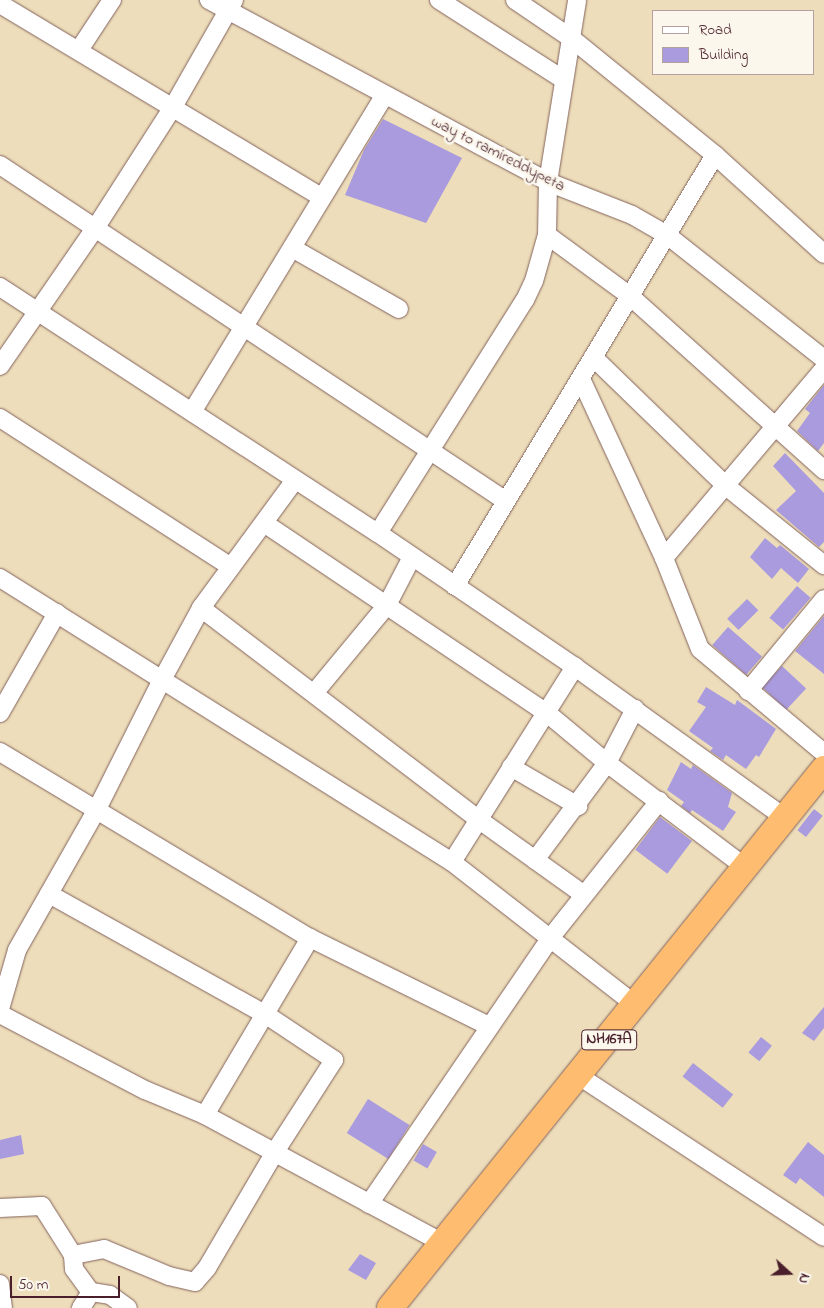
<!DOCTYPE html>
<style>
body{margin:0}
#map{position:relative;width:824px;height:1308px;overflow:hidden;background:#edddba;font-family:"Indie Flower",sans-serif}
div>[style]{position:absolute}
.building>*{inset:0;background:#a99bde;transform-origin:0 0}
.roads{filter:drop-shadow(0 0 1px #83625d) drop-shadow(0 0 1px #83625d)}
.minor>*{height:18px;margin:-9px;padding:0 9px;transform-origin:9px;border-radius:9px;background:#fff}
.highway>*{height:26px;margin:-13px;padding:0 13px;transform-origin:13px;border-radius:13px;background:#fdbc6f}
span{translate:-50% -50%;white-space:nowrap;text-align:center;line-height:1.15;-webkit-text-stroke:5px #fbf7ec;paint-order:stroke}
.shield-label span{padding:1px 4px;background:#fbf7ec;border:1px solid;border-radius:4px;-webkit-text-stroke-width:0}
.shield-label{font-size:15px;color:#4a1f2b;font-weight:700}
.street-label{font-size:16px;color:#4a1f2b}
.legend{position:absolute;left:652px;top:10px;width:162px;height:65px;box-sizing:border-box;background:#fbf7ec;border:1px solid #b4a19f;margin:0;padding:6px 9px;list-style:none;font-size:15px;color:#4a1f2b}
.legend li{display:flex;align-items:center;gap:10px;height:25px}
.legend b{width:25px;border:1px solid #b4a19f}
.north{position:absolute;left:764px;top:1248px;width:50px;height:50px;-webkit-text-stroke:4px #fbf7ec;paint-order:stroke;rotate:110deg;font-size:14px;font-weight:700;line-height:20px;text-align:center;color:#4a1f2b}
.north::after{content:'';display:block;margin:auto;width:18px;height:22px;background:#4a1f2b;clip-path:polygon(50% 0,100% 100%,50% 72%,0 100%)}
.scale{position:absolute;left:10px;top:1276px;width:110px;height:22px;box-sizing:border-box;border:2px solid #4a1f2b;border-top:0;padding-left:6px;font-size:15px;line-height:18px;white-space:nowrap;color:#4a1f2b;-webkit-text-stroke:4px #fbf7ec;paint-order:stroke}
</style>
<div id="map">
<div class="building">
<i style="clip-path:polygon(383px 119px,462px 158px,426px 223px,345px 195px,364px 150px)"></i>
<i style="clip-path:polygon(824px 385px,824px 443px,818px 451px,797px 431px,810px 413px,805px 409px)"></i>
<i style="clip-path:polygon(785px 453px,824px 493px,824px 542px,819px 547px,776px 510px,796px 491px,773px 466px)"></i>
<i style="clip-path:polygon(765px 538px,777px 548px,780px 545px,809px 569px,798px 583px,781px 568px,772px 579px,750px 557px)"></i>
<i style="left:797px;top:586px;width:18px;height:42px;rotate:41deg"></i>
<i style="left:747px;top:599px;width:16px;height:28px;rotate:45deg"></i>
<i style="clip-path:polygon(824px 616px,824px 674px,795px 651px)"></i>
<i style="left:728px;top:627px;width:45px;height:24px;rotate:41deg"></i>
<i style="left:782px;top:666px;width:33px;height:29px;rotate:43deg"></i>
<i style="clip-path:polygon(706px 687px,735px 705px,737px 700px,776px 729px,759px 757px,756px 755px,746px 769px,726px 755px,723px 760px,710px 751px,713px 748px,689px 731px,706px 707px,697px 702px)"></i>
<i style="clip-path:polygon(681px 762px,691px 769px,693px 765px,732px 793px,728px 807px,736px 812px,723px 831px,692px 810px,690px 813px,681px 806px,684px 802px,667px 790px)"></i>
<i style="left:814px;top:809px;width:11px;height:27px;rotate:38deg"></i>
<i style="left:660px;top:817px;width:40px;height:41px;rotate:37deg"></i>
<i style="clip-path:polygon(824px 1007px,824px 1028px,814px 1041px,802px 1033px)"></i>
<i style="left:761px;top:1037px;width:14px;height:20px;rotate:39deg"></i>
<i style="left:693px;top:1063px;width:51px;height:17px;rotate:38deg"></i>
<i style="left:368px;top:1099px;width:49px;height:40px;rotate:32deg"></i>
<i style="clip-path:polygon(21px 1135px,24px 1154px,0 1159px,0 1140px)"></i>
<i style="clip-path:polygon(808px 1142px,824px 1155px,824px 1197px,800px 1178px,796px 1184px,783px 1175px)"></i>
<i style="left:423px;top:1144px;width:16px;height:19px;rotate:30deg"></i>
<i style="clip-path:polygon(360px 1254px,376px 1263px,366px 1280px,348px 1270px)"></i>
</div>
<div class="roads">
<div class="minor">
<i style="left:209px;top:0;width:385px;rotate:28.2deg"></i>
<i style="left:548px;top:182px;width:90px;rotate:21.4deg"></i>
<i style="left:632px;top:215px;width:40px;rotate:29.7deg"></i>
<i style="left:667px;top:235px;width:200px;rotate:38.3deg"></i>
<i style="left:439px;top:0;width:148px;rotate:32.6deg"></i>
<i style="left:515px;top:0;width:68px;rotate:34.2deg"></i>
<i style="left:571px;top:38px;width:186px;rotate:39.1deg"></i>
<i style="left:715px;top:155px;width:147px;rotate:42.2deg"></i>
<i style="left:0;top:4px;width:375px;rotate:31deg"></i>
<i style="left:79px;top:50px;width:60px;rotate:-56.6deg"></i>
<i style="left:0;top:165px;width:607px;rotate:33.59deg"></i>
<i style="left:547px;top:235px;width:103px;rotate:36.3deg"></i>
<i style="left:630px;top:296px;width:261px;rotate:41.9deg"></i>
<i style="left:292px;top:248px;width:123px;rotate:29.7deg"></i>
<i style="left:0;top:287px;width:451px;rotate:33.1deg"></i>
<i style="left:378px;top:533px;width:238px;rotate:34.2deg"></i>
<i style="left:575px;top:667px;width:259px;rotate:35.7deg"></i>
<i style="left:593px;top:357px;width:185px;rotate:44.1deg"></i>
<i style="left:726px;top:486px;width:126px;rotate:38.9deg"></i>
<i style="left:0;top:366px;width:169px;rotate:-55.4deg"></i>
<i style="left:96px;top:227px;width:143px;rotate:-57.3deg"></i>
<i style="left:173px;top:107px;width:123px;rotate:-60.3deg"></i>
<i style="left:581px;top:379px;width:197px;rotate:65.1deg"></i>
<i style="left:664px;top:558px;width:98px;rotate:68.4deg"></i>
<i style="left:700px;top:649px;width:162px;rotate:40deg"></i>
<i style="left:192px;top:412px;width:371px;rotate:-58.7deg"></i>
<i style="left:0;top:418px;width:275px;rotate:32.8deg"></i>
<i style="left:295px;top:480px;width:159px;rotate:126.3deg"></i>
<i style="left:201px;top:608px;width:348px;rotate:37.3deg"></i>
<i style="left:478px;top:819px;width:130px;rotate:35.6deg"></i>
<i style="left:264px;top:523px;width:341px;rotate:33.9deg"></i>
<i style="left:547px;top:713px;width:78px;rotate:39.8deg"></i>
<i style="left:607px;top:763px;width:173px;rotate:37deg"></i>
<i style="left:378px;top:533px;width:275px;rotate:-57.8deg"></i>
<i style="left:525px;top:300px;width:21px;rotate:-65deg"></i>
<i style="left:534px;top:281px;width:48px;rotate:-74.2deg"></i>
<i style="left:547px;top:235px;width:53px;rotate:-88.9deg"></i>
<i style="left:548px;top:182px;width:184px;rotate:-80.9deg"></i>
<i style="left:664px;top:558px;width:248px;rotate:-49.8deg"></i>
<i style="left:0;top:578px;width:534px;rotate:32.14deg"></i>
<i style="left:452px;top:862px;width:233px;rotate:37.9deg"></i>
<i style="left:455px;top:586px;width:503px;rotate:-58.9deg"></i>
<i style="left:748px;top:691px;width:119px;rotate:-50.4deg"></i>
<i style="left:315px;top:692px;width:113px;rotate:-50.4deg"></i>
<i style="left:387px;top:605px;width:54px;rotate:-62.5deg"></i>
<i style="left:0;top:713px;width:115px;rotate:-60.3deg"></i>
<i style="left:0;top:752px;width:362px;rotate:31deg"></i>
<i style="left:310px;top:938px;width:199px;rotate:26.2deg"></i>
<i style="left:511px;top:767px;width:78px;rotate:30.2deg"></i>
<i style="left:535px;top:860px;width:121px;rotate:-53.4deg"></i>
<i style="left:607px;top:763px;width:61px;rotate:-62.6deg"></i>
<i style="left:452px;top:862px;width:231px;rotate:-57.8deg"></i>
<i style="left:49px;top:894px;width:247px;rotate:29.1deg"></i>
<i style="left:265px;top:1014px;width:83px;rotate:33.7deg"></i>
<i style="left:334px;top:1060px;width:109px;rotate:122.7deg"></i>
<i style="left:275px;top:1152px;width:134px;rotate:120.4deg"></i>
<i style="left:207px;top:1268px;width:18px;rotate:131deg"></i>
<i style="left:195px;top:1282px;width:27px;rotate:-167deg"></i>
<i style="left:169px;top:1276px;width:70px;rotate:-157.4deg"></i>
<i style="left:104px;top:1249px;width:32px;rotate:169deg"></i>
<i style="left:0;top:1009px;width:61px;rotate:-73.9deg"></i>
<i style="left:17px;top:950px;width:160px;rotate:-60.4deg"></i>
<i style="left:96px;top:811px;width:149px;rotate:-63.3deg"></i>
<i style="left:163px;top:678px;width:80px;rotate:-61.5deg"></i>
<i style="left:0;top:1014px;width:164px;rotate:27.7deg"></i>
<i style="left:145px;top:1090px;width:65px;rotate:22.6deg"></i>
<i style="left:205px;top:1115px;width:270px;rotate:28.3deg"></i>
<i style="left:579px;top:1076px;width:293px;rotate:33.3deg"></i>
<i style="left:205px;top:1115px;width:206px;rotate:-59.3deg"></i>
<i style="left:369px;top:1204px;width:323px;rotate:-55.7deg"></i>
<i style="left:551px;top:937px;width:174px;rotate:-51.5deg"></i>
<i style="left:0;top:1208px;width:42px;rotate:-2.7deg"></i>
<i style="left:42px;top:1206px;width:58px;rotate:57.7deg"></i>
<i style="left:73px;top:1255px;width:14px;rotate:86deg"></i>
<i style="left:74px;top:1269px;width:29px;rotate:54deg"></i>
<i style="left:91px;top:1292px;width:19px;rotate:9deg"></i>
<i style="left:110px;top:1295px;width:22px;rotate:36deg"></i>
<i style="left:0;top:1284px;width:24px;rotate:83deg"></i>
<i style="left:81px;top:1308px;width:19px;rotate:-58deg"></i>
</div>
<div class="highway">
<i style="left:390px;top:1308px;width:692px;rotate:-51.16deg"></i>
</div>
</div>
<div class="shield-label">
<span style="left:609px;top:1040px">NH167A</span>
</div>
<div class="street-label">
<span style="left:498px;top:154px;rotate:27deg">way to ramireddypeta</span>
</div>
<ul class="legend">
<li><b style="height:6px;background:#fff"></b>Road</li>
<li><b style="height:14px;background:#a99bde"></b>Building</li>
</ul>
<div class="north">N</div>
<div class="scale">50 m</div>
</div>
